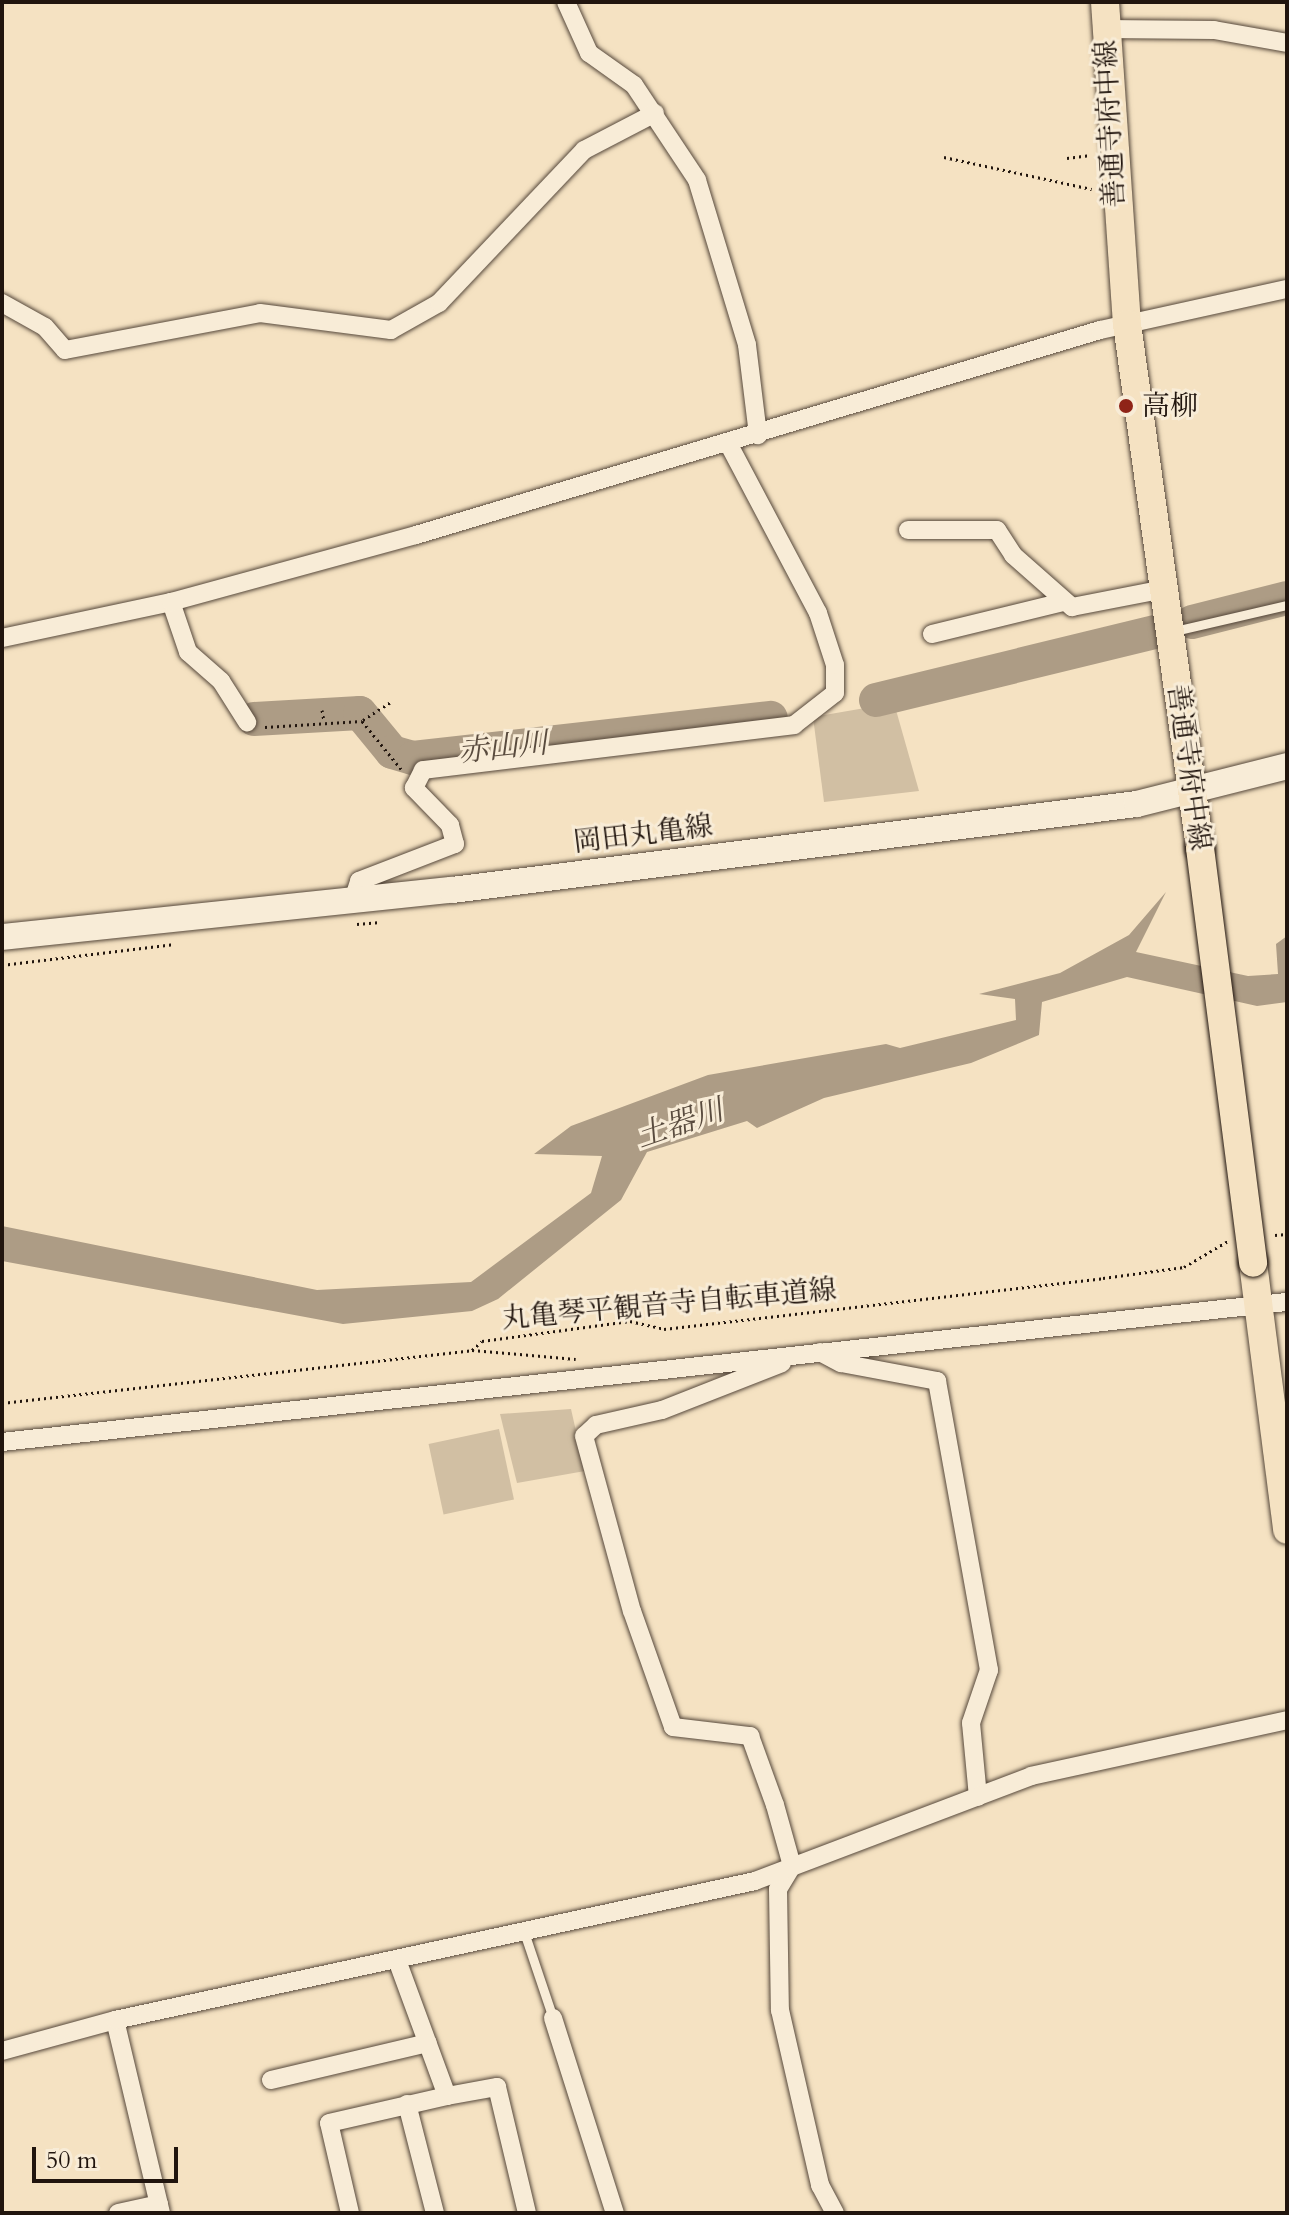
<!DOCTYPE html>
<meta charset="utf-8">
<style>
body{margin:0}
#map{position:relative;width:1289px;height:2215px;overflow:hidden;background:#f5e2c2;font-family:Cardo,"Noto Serif JP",serif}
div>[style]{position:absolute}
.green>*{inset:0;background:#d1bfa3;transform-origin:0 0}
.water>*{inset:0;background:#ad9c85}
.river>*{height:34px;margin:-17px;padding:0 17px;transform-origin:17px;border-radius:17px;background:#ad9c85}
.path>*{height:3px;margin-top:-1.5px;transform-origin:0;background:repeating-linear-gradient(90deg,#21150e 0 2px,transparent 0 6px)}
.roads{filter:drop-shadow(0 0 2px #56483b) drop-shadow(0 0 2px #56483b)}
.service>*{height:9px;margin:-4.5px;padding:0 4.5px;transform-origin:4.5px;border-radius:4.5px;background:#f8ecd7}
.minor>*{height:18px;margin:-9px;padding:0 9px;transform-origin:9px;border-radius:9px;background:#f8ecd7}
.secondary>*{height:26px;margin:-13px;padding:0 13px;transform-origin:13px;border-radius:13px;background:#f8ecd7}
.primary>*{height:28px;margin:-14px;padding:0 14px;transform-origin:14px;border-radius:14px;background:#f5e2c2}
.bridges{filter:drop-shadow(0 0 2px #21150e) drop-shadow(0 0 2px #21150e)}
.primary-bridge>*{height:28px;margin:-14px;padding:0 14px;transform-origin:14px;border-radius:14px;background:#f5e2c2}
.dots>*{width:22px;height:22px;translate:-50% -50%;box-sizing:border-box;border:4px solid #f8ecd7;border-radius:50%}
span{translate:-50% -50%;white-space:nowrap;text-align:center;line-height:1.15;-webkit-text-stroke:6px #f8ecd7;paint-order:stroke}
.street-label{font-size:28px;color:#21150e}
.poi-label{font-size:28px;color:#21150e}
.left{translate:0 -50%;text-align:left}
.water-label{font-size:30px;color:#594b3e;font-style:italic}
.frame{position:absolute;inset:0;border:4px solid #21150e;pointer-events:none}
.scale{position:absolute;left:32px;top:2147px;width:146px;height:36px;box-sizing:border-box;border:4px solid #21150e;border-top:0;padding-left:10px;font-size:24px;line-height:28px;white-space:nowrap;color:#21150e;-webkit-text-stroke:6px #f8ecd7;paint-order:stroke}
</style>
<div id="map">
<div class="green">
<i style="clip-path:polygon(894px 703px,919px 791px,824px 802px,813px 717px)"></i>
<i style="clip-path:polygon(571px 1409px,585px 1471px,517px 1483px,500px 1414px)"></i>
<i style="left:499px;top:1429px;width:72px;height:72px;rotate:78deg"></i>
</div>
<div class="water">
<i style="clip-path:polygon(1166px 892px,1136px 952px,1248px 976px,1278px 974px,1276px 944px,1287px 936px,1287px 1002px,1257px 1006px,1127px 977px,1042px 1002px,1039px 1035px,971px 1063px,824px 1098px,757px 1128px,747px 1121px,647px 1152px,621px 1200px,498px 1299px,472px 1311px,343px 1324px,2px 1261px,2px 1226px,317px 1290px,471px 1282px,591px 1193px,602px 1156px,534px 1154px,571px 1126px,708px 1075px,886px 1044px,900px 1048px,1016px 1020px,1015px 999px,979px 994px,1060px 973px,1129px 935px)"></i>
</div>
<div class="river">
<i style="left:1192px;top:622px;width:98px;rotate:-14.2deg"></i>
<i style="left:876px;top:700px;width:288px;rotate:-13.7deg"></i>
<i style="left:254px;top:719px;width:106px;rotate:-3.2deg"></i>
<i style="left:360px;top:713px;width:50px;rotate:50.6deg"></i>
<i style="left:392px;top:752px;width:22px;rotate:16deg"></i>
<i style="left:413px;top:758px;width:360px;rotate:-6.4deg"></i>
</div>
<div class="path">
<i style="left:944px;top:157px;width:151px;rotate:12.2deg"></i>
<i style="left:1067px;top:158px;width:24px;rotate:-7deg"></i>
<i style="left:322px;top:710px;width:11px;rotate:80deg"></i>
<i style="left:363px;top:720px;width:35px;rotate:-33deg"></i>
<i style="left:265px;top:727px;width:97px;rotate:-3.5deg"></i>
<i style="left:362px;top:721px;width:62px;rotate:50.9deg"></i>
<i style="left:357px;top:924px;width:24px;rotate:-5deg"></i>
<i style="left:2px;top:965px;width:174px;rotate:-6.9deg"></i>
<i style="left:1275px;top:1235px;width:12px;rotate:-5deg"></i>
<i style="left:472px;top:1350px;width:104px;rotate:4.9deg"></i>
<i style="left:2px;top:1403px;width:473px;rotate:-6.4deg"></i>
<i style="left:472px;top:1350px;width:13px;rotate:-42deg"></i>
<i style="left:482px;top:1341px;width:149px;rotate:-7.7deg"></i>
<i style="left:630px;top:1321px;width:35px;rotate:13deg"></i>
<i style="left:664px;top:1329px;width:442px;rotate:-6.6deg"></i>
<i style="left:1103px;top:1278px;width:82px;rotate:-7.7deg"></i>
<i style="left:1184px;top:1267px;width:51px;rotate:-30.6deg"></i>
</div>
<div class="roads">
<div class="service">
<i style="left:1174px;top:631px;width:116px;rotate:-13deg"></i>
<i style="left:524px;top:1932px;width:91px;rotate:71.4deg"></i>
</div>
<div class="minor">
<i style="left:566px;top:2px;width:56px;rotate:65.7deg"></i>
<i style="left:589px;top:53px;width:55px;rotate:35.4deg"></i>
<i style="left:634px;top:85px;width:114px;rotate:56.4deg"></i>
<i style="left:697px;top:180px;width:172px;rotate:73.1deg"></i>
<i style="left:747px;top:345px;width:91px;rotate:83deg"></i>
<i style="left:1105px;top:29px;width:109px;rotate:0.5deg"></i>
<i style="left:1214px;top:30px;width:74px;rotate:10.1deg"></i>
<i style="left:2px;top:303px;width:49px;rotate:29.2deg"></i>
<i style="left:45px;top:327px;width:30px;rotate:49deg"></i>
<i style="left:65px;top:350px;width:198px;rotate:-10.7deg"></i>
<i style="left:260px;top:313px;width:132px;rotate:7.4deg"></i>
<i style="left:391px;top:330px;width:55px;rotate:-29.4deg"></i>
<i style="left:439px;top:303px;width:211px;rotate:-46.5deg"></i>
<i style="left:584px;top:150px;width:80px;rotate:-27.5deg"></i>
<i style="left:908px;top:530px;width:89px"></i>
<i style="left:997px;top:530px;width:30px;rotate:57deg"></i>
<i style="left:1013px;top:555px;width:79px;rotate:41.4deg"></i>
<i style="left:1072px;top:607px;width:95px;rotate:-11deg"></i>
<i style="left:171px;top:602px;width:53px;rotate:71.2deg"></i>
<i style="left:188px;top:652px;width:44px;rotate:41.3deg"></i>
<i style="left:221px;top:681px;width:49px;rotate:57.6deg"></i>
<i style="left:932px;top:634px;width:135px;rotate:-13.7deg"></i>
<i style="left:2px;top:638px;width:173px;rotate:-12deg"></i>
<i style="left:171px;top:602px;width:254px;rotate:-15.3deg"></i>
<i style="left:416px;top:535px;width:714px;rotate:-16.68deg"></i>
<i style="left:1100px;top:330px;width:191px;rotate:-12.4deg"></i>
<i style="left:353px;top:900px;width:20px;rotate:-72deg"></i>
<i style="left:359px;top:881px;width:103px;rotate:-21.1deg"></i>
<i style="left:455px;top:844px;width:20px;rotate:-105deg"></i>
<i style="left:450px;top:825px;width:52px;rotate:-134.2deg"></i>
<i style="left:414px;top:788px;width:20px;rotate:-63deg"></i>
<i style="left:423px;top:770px;width:374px;rotate:-6.9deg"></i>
<i style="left:794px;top:725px;width:52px;rotate:-38deg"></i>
<i style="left:835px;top:693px;width:28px;rotate:-90deg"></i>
<i style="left:835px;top:665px;width:55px;rotate:-108.1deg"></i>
<i style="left:818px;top:613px;width:192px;rotate:-117.9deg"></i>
<i style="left:820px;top:1352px;width:24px;rotate:28deg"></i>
<i style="left:841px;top:1363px;width:98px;rotate:10.6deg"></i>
<i style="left:937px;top:1381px;width:294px;rotate:79.8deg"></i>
<i style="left:989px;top:1670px;width:56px;rotate:108.8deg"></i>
<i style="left:971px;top:1723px;width:74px;rotate:84.6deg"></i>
<i style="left:782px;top:1363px;width:129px;rotate:158.6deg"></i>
<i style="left:662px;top:1410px;width:68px;rotate:167.2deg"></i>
<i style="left:596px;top:1425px;width:16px;rotate:137deg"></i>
<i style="left:584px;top:1436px;width:181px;rotate:74.7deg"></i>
<i style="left:632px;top:1611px;width:123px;rotate:70.5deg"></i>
<i style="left:673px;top:1727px;width:78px;rotate:6.7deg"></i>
<i style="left:750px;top:1736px;width:73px;rotate:70.1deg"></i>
<i style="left:775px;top:1805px;width:63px;rotate:74.4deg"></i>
<i style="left:792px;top:1866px;width:27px;rotate:121deg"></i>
<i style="left:778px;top:1889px;width:121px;rotate:89.1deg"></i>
<i style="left:780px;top:2010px;width:180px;rotate:77.1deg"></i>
<i style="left:820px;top:2185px;width:32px;rotate:62deg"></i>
<i style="left:2px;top:1442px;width:1293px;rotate:-6.22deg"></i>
<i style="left:397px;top:1960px;width:145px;rotate:69.8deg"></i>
<i style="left:447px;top:2096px;width:51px;rotate:-10.2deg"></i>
<i style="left:497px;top:2087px;width:130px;rotate:76.6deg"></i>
<i style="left:553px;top:2018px;width:205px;rotate:72.4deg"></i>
<i style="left:115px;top:2020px;width:198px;rotate:76.6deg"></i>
<i style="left:2px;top:2051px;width:117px;rotate:-15.3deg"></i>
<i style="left:115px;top:2020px;width:655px;rotate:-12.25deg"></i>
<i style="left:755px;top:1881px;width:295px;rotate:-20.8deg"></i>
<i style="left:1031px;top:1776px;width:262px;rotate:-12.3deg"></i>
<i style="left:271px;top:2080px;width:161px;rotate:-13.3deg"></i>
<i style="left:407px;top:2104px;width:113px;rotate:75.6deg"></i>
<i style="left:118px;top:2213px;width:42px;rotate:-12.4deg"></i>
<i style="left:350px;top:2213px;width:92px;rotate:-103.1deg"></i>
<i style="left:329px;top:2123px;width:121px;rotate:-12.9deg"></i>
</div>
<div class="secondary">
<i style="left:2px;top:937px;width:452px;rotate:-6deg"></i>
<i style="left:452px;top:890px;width:690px;rotate:-7.16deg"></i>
<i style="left:1137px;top:804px;width:155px;rotate:-14.2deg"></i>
</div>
<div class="primary">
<i style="left:1105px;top:2px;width:323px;rotate:86.1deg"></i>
<i style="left:1127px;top:324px;width:529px;rotate:82.07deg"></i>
<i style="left:1253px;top:1263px;width:269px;rotate:82.7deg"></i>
</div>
</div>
<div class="bridges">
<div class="primary-bridge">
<i style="left:1200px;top:848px;width:418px;rotate:82.7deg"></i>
</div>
</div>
<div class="dots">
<i style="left:1126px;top:406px;background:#8f2418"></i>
</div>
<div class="street-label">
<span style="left:1110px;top:124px;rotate:-93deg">善通寺府中線</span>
<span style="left:1189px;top:767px;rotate:82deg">善通寺府中線</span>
<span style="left:643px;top:834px;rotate:-7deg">岡田丸亀線</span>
<span style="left:669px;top:1304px;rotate:-5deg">丸亀琴平観音寺自転車道線</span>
</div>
<div class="poi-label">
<span class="left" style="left:1142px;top:406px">高柳</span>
</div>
<div class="water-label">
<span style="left:503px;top:748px;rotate:-6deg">赤山川</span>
<span style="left:680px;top:1124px;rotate:-19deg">土器川</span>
</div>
<div class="frame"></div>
<div class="scale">50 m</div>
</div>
